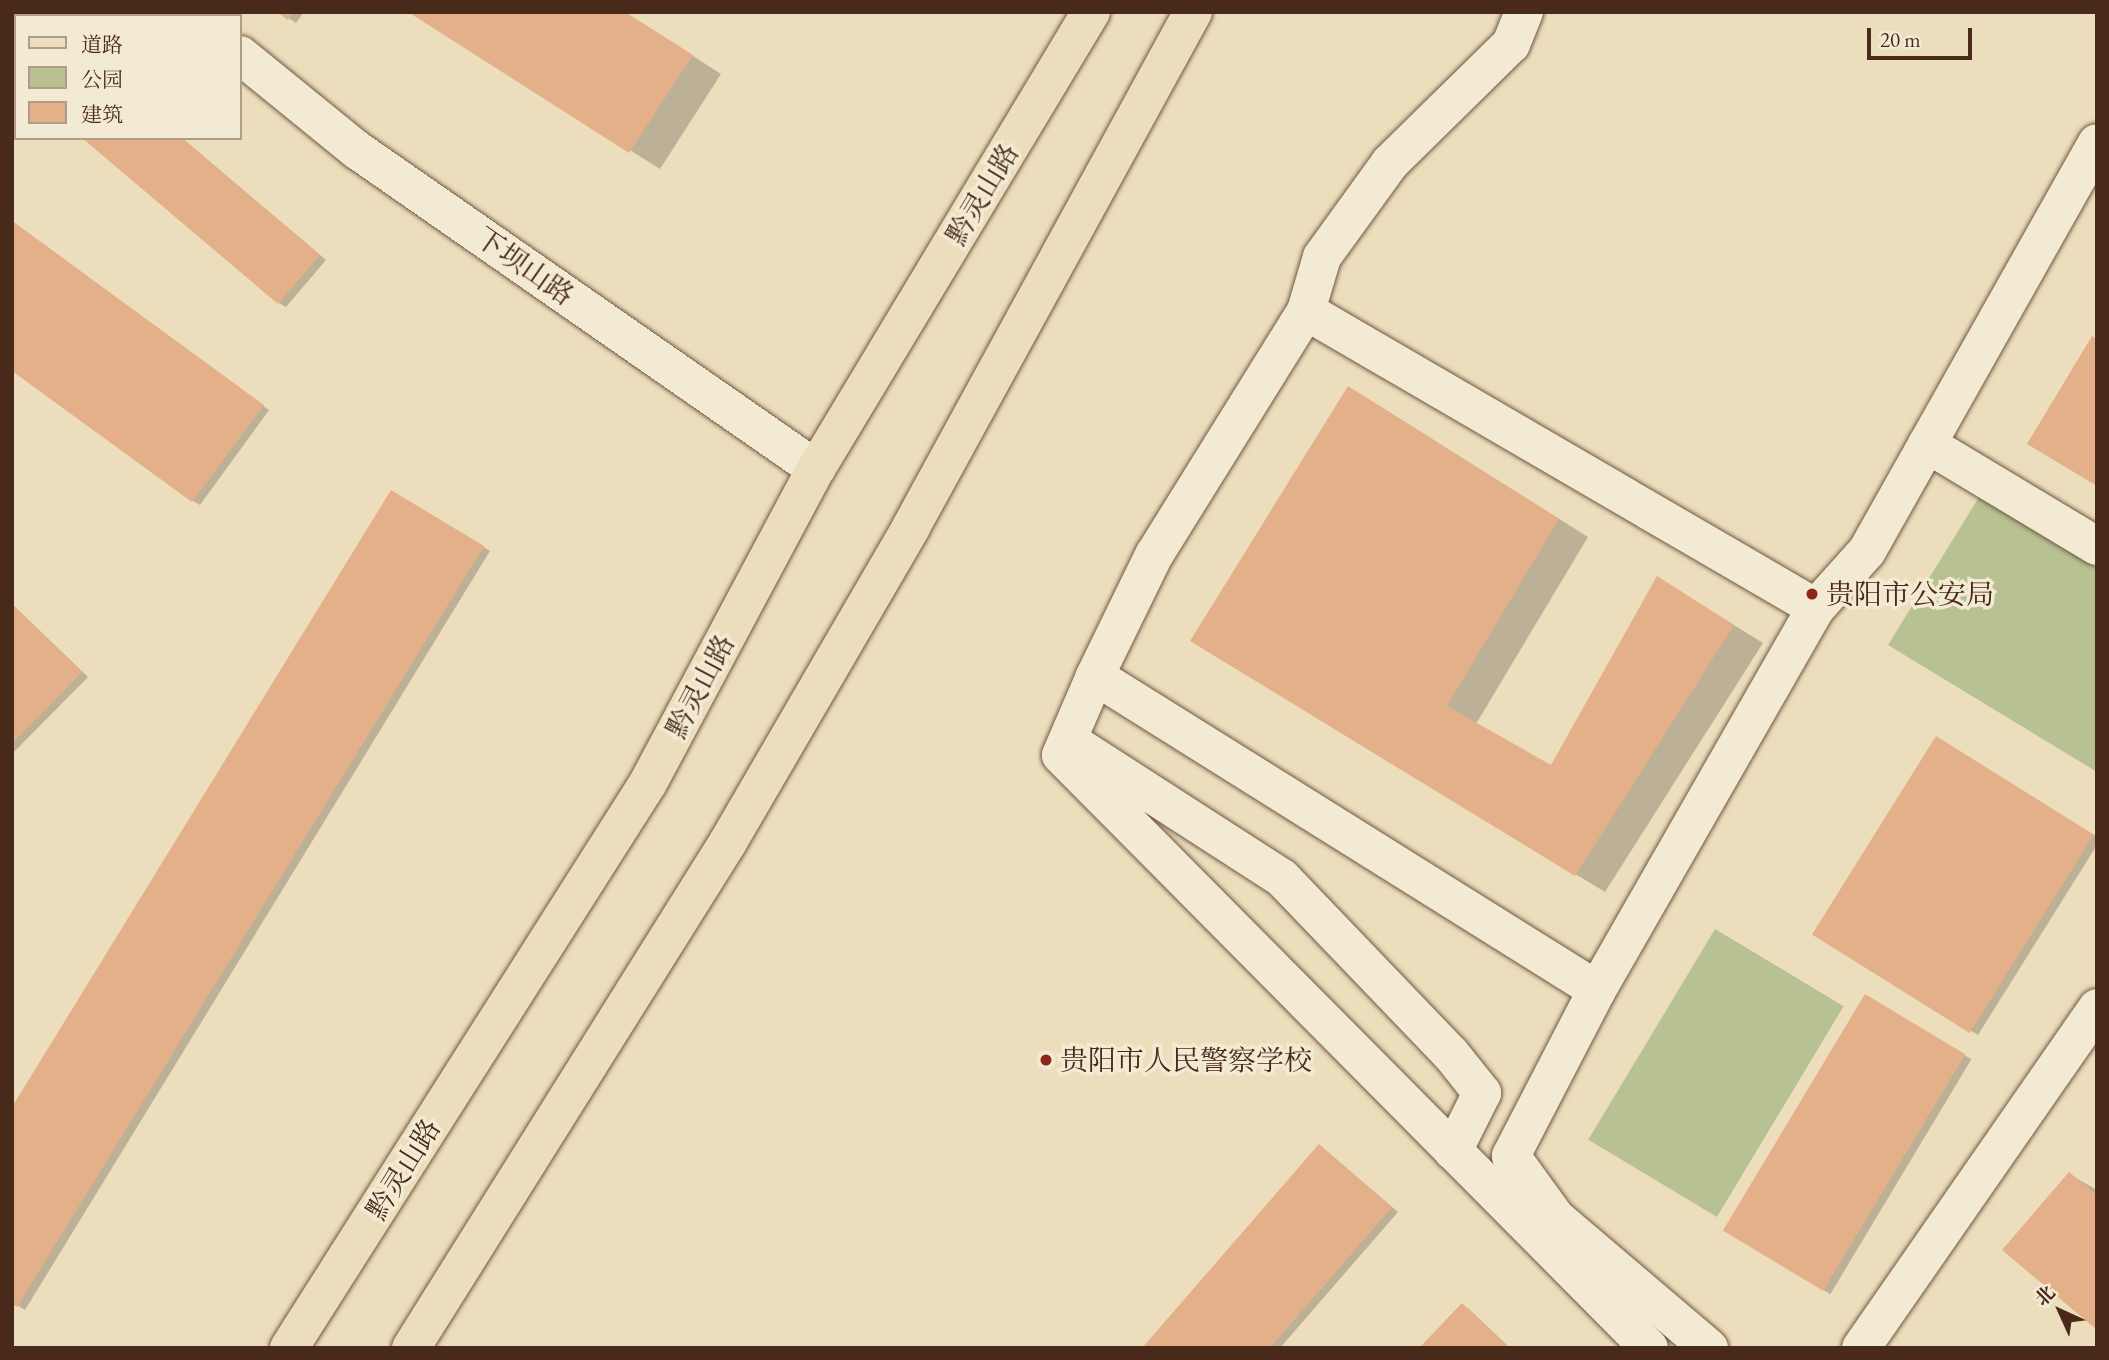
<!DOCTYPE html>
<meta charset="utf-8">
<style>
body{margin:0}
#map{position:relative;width:2109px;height:1360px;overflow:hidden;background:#ecdebc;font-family:"EB Garamond","Noto Serif SC",serif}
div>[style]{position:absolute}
.green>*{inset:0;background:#b7c191;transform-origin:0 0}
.shadow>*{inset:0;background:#0003;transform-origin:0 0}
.building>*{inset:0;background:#e4b08a;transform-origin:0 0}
.roads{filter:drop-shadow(0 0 2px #725642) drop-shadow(0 0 2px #725642)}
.minor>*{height:38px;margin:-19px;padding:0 19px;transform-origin:19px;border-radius:19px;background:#f3ead3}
.major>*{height:38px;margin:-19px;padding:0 19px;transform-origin:19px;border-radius:19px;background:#ecdebc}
.dots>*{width:19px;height:19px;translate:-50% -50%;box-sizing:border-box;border:4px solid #f3ead3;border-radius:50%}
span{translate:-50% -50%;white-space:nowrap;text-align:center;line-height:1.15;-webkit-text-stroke:7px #f3ead3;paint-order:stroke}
.street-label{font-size:28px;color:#492919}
.poi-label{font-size:28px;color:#492919}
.left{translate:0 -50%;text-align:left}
.frame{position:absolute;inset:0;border:14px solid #492919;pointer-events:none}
.legend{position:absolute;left:14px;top:14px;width:228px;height:126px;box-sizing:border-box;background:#f3ead3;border:2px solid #af9d89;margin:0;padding:9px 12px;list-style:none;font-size:21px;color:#492919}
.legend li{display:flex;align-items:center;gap:14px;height:35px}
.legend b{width:35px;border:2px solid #af9d89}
.north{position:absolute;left:2025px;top:1276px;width:70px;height:70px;-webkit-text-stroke:5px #f3ead3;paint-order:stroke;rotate:315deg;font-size:19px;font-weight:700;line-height:28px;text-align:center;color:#492919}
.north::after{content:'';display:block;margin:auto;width:24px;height:32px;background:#492919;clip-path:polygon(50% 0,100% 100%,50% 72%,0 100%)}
.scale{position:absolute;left:1867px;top:28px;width:105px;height:32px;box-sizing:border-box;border:4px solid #492919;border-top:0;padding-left:9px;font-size:21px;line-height:24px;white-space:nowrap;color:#492919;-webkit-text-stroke:5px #f3ead3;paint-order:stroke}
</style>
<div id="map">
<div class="green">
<i style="clip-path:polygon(1979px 497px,2097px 568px,2097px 772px,1888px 645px)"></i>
<i style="left:1715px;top:929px;width:150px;height:246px;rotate:31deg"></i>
</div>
<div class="shadow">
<i style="clip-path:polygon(280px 12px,304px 12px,296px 23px)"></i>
<i style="clip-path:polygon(411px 12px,625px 12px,721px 74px,660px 169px)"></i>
<i style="clip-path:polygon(182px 138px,326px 260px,286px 307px,279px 303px)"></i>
<i style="clip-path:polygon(12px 221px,269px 410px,200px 505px,193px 501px)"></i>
<i style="clip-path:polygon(1378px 405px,1588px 537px,1476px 724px,1551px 767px,1658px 578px,1763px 643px,1605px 892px,1192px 641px)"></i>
<i style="clip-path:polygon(392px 492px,490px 551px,25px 1310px,12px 1302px)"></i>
<i style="clip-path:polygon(12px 604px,88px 677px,12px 754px)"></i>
<i style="clip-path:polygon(1936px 738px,2097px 837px,2097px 845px,1978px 1035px,1814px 934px)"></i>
<i style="left:1866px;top:996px;width:123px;height:274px;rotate:31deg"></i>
<i style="clip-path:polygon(1320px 1146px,1398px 1212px,1280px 1348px,1145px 1348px)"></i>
<i style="clip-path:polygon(2069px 1174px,2097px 1190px,2097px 1327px)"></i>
<i style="clip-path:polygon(1462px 1305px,1469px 1309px,1510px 1348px,1421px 1348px)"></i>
</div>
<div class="building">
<i style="clip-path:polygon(277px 12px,294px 12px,288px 20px)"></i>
<i style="clip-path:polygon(408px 12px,625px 12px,693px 55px,629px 153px)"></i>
<i style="clip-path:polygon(82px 138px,182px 138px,320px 255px,278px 304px)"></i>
<i style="clip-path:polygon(12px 221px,264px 405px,192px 502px,12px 371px)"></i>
<i style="clip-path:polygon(2092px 336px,2097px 339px,2097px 486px,2027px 444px)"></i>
<i style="clip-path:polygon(1348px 386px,1559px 519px,1447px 706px,1551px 765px,1657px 576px,1734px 625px,1575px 876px,1190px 641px)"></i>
<i style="clip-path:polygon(391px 490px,484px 546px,17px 1307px,12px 1304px,12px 1107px)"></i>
<i style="clip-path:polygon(12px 604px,82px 672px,12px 744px)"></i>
<i style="left:1936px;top:736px;width:186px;height:234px;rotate:32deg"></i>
<i style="left:1865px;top:994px;width:117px;height:276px;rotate:31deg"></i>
<i style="clip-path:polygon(1319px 1144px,1392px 1207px,1270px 1348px,1142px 1348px)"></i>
<i style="clip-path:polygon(2069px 1172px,2097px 1195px,2097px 1330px,2002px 1250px)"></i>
<i style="clip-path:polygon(1462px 1303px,1509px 1348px,1419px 1348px)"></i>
</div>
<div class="roads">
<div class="minor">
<i style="left:188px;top:12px;width:6px;rotate:45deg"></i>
<i style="left:1524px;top:12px;width:35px;rotate:112deg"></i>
<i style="left:1511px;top:44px;width:170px;rotate:135.5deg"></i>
<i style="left:1390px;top:163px;width:116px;rotate:125.9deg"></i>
<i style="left:1322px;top:257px;width:56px;rotate:106.5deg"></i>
<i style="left:1306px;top:311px;width:590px;rotate:30.21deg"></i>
<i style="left:1816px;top:608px;width:76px;rotate:-48.2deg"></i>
<i style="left:1867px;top:551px;width:468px;rotate:-60.6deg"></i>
<i style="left:240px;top:55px;width:151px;rotate:39.1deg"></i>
<i style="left:357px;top:150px;width:559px;rotate:34.8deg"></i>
<i style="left:1306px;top:311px;width:287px;rotate:121.9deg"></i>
<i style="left:1154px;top:555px;width:135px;rotate:116deg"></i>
<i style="left:1095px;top:676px;width:592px;rotate:32.03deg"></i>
<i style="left:1597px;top:990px;width:187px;rotate:117.4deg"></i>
<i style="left:1511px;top:1156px;width:77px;rotate:54deg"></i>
<i style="left:1556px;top:1218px;width:201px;rotate:40.4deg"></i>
<i style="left:1927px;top:444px;width:198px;rotate:31deg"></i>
<i style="left:1095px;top:676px;width:86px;rotate:113.3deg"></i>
<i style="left:1061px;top:755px;width:835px;rotate:45.24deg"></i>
<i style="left:1071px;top:742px;width:251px;rotate:32.8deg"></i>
<i style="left:1282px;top:878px;width:244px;rotate:46.2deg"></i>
<i style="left:1451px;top:1054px;width:50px;rotate:51.5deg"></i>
<i style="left:1482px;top:1093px;width:65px;rotate:116.6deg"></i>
<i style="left:1597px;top:990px;width:440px;rotate:-60.2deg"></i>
<i style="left:1861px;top:1348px;width:414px;rotate:-55.2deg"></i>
</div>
<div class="major">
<i style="left:289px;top:1348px;width:669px;rotate:-57.57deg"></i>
<i style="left:648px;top:783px;width:356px;rotate:-61.9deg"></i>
<i style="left:816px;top:469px;width:533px;rotate:-58.96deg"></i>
<i style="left:411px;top:1348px;width:597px;rotate:-57.93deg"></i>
<i style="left:728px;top:842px;width:364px;rotate:-59.8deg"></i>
<i style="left:911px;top:527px;width:587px;rotate:-61.3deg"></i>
</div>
</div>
<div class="dots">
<i style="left:1812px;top:594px;background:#8f2418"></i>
<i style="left:1046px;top:1060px;background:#8f2418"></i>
</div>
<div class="street-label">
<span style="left:982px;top:194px;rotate:-59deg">黔灵山路</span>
<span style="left:525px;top:266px;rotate:35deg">下坝山路</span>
<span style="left:700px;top:686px;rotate:-62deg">黔灵山路</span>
<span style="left:403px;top:1169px;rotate:-58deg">黔灵山路</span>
</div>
<div class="poi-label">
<span class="left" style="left:1826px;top:594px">贵阳市公安局</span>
<span class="left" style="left:1060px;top:1060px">贵阳市人民警察学校</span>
</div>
<div class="frame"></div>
<ul class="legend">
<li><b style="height:9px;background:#ecdebc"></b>道路</li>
<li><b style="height:19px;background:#b7c191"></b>公园</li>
<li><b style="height:19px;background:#e4b08a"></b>建筑</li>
</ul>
<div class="north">北</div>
<div class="scale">20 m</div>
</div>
